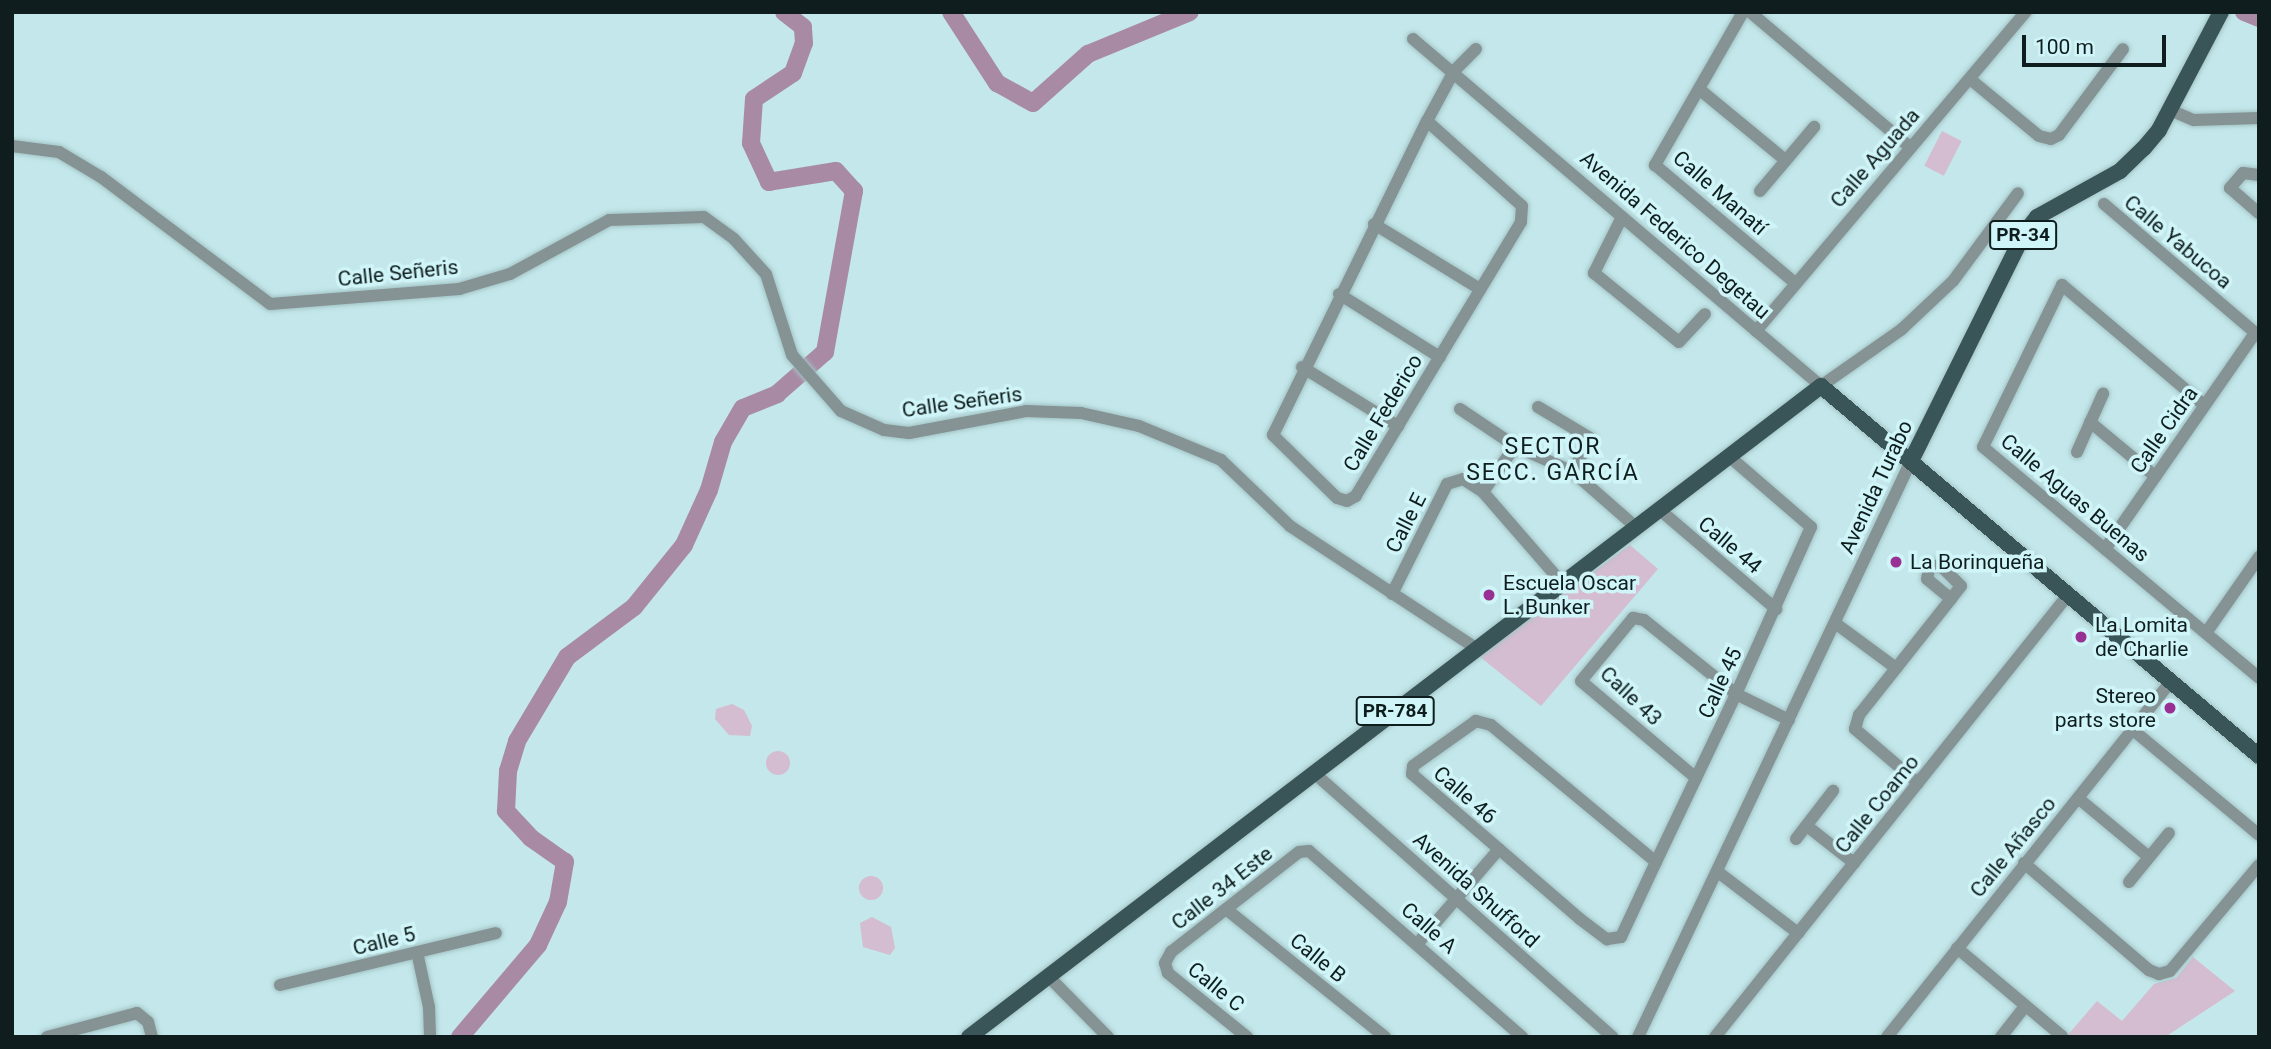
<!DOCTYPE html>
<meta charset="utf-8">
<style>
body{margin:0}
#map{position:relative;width:2271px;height:1049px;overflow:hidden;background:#c3e7ea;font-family:Roboto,sans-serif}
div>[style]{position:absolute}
.green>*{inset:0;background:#d4bdd0;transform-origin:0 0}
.round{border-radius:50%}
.river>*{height:18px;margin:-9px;padding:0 9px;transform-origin:9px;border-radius:9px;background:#a98aa5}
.roads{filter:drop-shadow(0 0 2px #a3c3c5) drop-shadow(0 0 2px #a3c3c5)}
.minor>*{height:12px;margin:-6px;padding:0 6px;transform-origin:6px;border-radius:6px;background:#859394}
.major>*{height:16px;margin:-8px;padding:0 8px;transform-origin:8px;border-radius:8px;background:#3a5557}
.dots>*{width:19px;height:19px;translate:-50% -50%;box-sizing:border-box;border:4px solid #d0f5f8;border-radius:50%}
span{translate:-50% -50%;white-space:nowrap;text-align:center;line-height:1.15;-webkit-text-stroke:7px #d0f5f8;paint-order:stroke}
.shield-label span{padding:2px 5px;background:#d0f5f8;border:2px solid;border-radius:5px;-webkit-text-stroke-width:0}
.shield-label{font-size:19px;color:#0f1d1e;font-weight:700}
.street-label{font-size:21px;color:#0f1d1e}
.poi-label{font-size:21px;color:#0f1d1e}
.left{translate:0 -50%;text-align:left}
.right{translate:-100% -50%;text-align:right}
.neighbourhood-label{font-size:23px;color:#0f1d1e;letter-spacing:2px}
.frame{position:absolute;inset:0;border:14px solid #0f1d1e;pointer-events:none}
.scale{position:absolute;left:2022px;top:35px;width:144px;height:32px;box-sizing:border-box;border:4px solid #0f1d1e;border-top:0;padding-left:9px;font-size:21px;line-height:24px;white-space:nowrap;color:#0f1d1e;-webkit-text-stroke:5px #d0f5f8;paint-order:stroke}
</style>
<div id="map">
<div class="green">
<i style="left:1942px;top:131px;width:22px;height:39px;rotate:27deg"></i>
<i style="clip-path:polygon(1630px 545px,1658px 569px,1541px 706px,1479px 656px)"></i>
<i style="clip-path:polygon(732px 704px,744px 710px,752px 726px,750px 736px,729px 735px,715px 719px,716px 709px)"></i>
<i class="round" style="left:766px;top:751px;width:24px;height:24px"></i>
<i class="round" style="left:859px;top:876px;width:24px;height:24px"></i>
<i style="clip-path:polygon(872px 917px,891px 927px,895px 948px,890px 955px,863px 947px,860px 923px)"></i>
<i style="clip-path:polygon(2193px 957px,2235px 991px,2165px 1037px,2066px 1037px,2097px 1001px,2122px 1021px,2154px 984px,2176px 978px)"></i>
</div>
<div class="river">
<i style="left:951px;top:12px;width:85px;rotate:57.1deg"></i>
<i style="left:997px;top:83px;width:41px;rotate:29.1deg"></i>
<i style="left:1033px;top:103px;width:74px;rotate:-41.7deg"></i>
<i style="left:1088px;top:54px;width:110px;rotate:-22.4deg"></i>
<i style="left:2244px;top:12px;width:16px;rotate:22deg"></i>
<i style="left:460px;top:1037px;width:121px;rotate:-49.7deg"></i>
<i style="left:538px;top:945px;width:47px;rotate:-65.1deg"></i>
<i style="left:558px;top:902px;width:41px;rotate:-80.1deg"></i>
<i style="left:565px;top:862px;width:42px;rotate:-144.8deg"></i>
<i style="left:531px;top:838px;width:37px;rotate:-133deg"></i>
<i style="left:506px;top:811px;width:40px;rotate:-87.1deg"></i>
<i style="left:508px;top:771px;width:31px;rotate:-73deg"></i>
<i style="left:517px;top:741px;width:98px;rotate:-59.2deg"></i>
<i style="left:567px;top:657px;width:84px;rotate:-36.7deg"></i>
<i style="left:634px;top:607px;width:80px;rotate:-51.1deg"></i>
<i style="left:684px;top:545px;width:60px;rotate:-65.6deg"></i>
<i style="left:709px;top:490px;width:50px;rotate:-73.7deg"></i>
<i style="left:723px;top:442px;width:39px;rotate:-60deg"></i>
<i style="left:743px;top:408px;width:37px;rotate:-22deg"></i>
<i style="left:777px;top:394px;width:64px;rotate:-41.2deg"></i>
<i style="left:825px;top:352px;width:164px;rotate:-79.8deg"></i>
<i style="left:854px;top:191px;width:27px;rotate:-132deg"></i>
<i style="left:836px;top:171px;width:68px;rotate:170.7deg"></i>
<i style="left:769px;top:182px;width:43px;rotate:-114.8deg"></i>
<i style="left:751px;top:143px;width:44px;rotate:-86.1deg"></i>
<i style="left:754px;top:99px;width:47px;rotate:-33.7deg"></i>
<i style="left:793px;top:73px;width:32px;rotate:-70deg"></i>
<i style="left:804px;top:43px;width:16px;rotate:-94deg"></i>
<i style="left:803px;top:27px;width:24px;rotate:-142deg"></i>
</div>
<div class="roads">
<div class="minor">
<i style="left:1743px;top:12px;width:177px;rotate:119.9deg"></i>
<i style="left:1655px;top:165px;width:182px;rotate:40.1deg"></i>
<i style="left:1750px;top:12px;width:209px;rotate:40.2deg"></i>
<i style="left:1413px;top:39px;width:536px;rotate:40.38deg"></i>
<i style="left:1821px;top:386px;width:99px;rotate:-35.1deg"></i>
<i style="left:1902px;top:329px;width:70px;rotate:-43.3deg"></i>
<i style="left:1953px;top:281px;width:109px;rotate:-53.5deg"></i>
<i style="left:1970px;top:79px;width:89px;rotate:39.6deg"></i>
<i style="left:2039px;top:136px;width:12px;rotate:14deg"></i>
<i style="left:2051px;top:139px;width:9px;rotate:-27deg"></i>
<i style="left:2059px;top:135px;width:107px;rotate:-53.3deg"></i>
<i style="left:1699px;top:89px;width:112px;rotate:39.5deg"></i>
<i style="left:2170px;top:110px;width:26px;rotate:23deg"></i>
<i style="left:2194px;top:120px;width:65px;rotate:-1.8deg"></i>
<i style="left:1427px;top:121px;width:127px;rotate:41.8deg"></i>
<i style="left:1522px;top:206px;width:16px;rotate:94deg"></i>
<i style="left:1521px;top:222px;width:320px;rotate:121.1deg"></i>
<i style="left:1356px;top:496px;width:10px;rotate:151deg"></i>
<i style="left:1347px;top:501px;width:10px;rotate:-163deg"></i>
<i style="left:1337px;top:498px;width:90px;rotate:-135.5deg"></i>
<i style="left:1273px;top:435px;width:350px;rotate:-63.9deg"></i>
<i style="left:1427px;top:121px;width:57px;rotate:-61.6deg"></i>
<i style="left:1454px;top:71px;width:31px;rotate:-45deg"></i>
<i style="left:12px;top:146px;width:47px;rotate:7.3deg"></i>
<i style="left:59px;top:152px;width:49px;rotate:30.8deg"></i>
<i style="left:101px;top:177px;width:211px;rotate:36.9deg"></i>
<i style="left:270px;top:304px;width:190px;rotate:-4.5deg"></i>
<i style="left:459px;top:289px;width:53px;rotate:-16.4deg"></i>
<i style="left:510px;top:274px;width:113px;rotate:-28.6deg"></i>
<i style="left:609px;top:220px;width:95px;rotate:-1.8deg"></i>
<i style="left:704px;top:217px;width:37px;rotate:36deg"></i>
<i style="left:734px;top:239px;width:47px;rotate:47.6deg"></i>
<i style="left:766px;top:274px;width:85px;rotate:72.2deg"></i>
<i style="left:792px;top:355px;width:74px;rotate:48.8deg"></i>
<i style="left:841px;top:411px;width:47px;rotate:23.8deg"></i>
<i style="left:884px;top:430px;width:25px;rotate:7deg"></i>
<i style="left:909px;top:433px;width:119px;rotate:-10.6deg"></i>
<i style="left:1026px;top:411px;width:55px;rotate:2.1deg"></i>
<i style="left:1081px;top:413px;width:59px;rotate:12.6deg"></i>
<i style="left:1139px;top:426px;width:89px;rotate:22.5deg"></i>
<i style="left:1221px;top:460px;width:95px;rotate:43.7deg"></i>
<i style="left:1290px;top:526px;width:224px;rotate:33.3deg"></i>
<i style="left:2259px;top:175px;width:16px;rotate:-173deg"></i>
<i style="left:2243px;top:173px;width:20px;rotate:131deg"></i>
<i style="left:2230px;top:188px;width:38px;rotate:41deg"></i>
<i style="left:1760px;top:191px;width:84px;rotate:-49.8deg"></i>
<i style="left:2104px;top:204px;width:204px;rotate:40.4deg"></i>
<i style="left:1622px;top:217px;width:63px;rotate:116.6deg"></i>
<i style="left:1594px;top:273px;width:109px;rotate:39.1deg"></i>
<i style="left:1679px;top:342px;width:38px;rotate:-47deg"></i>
<i style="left:1374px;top:224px;width:124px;rotate:31.5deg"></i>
<i style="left:1339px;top:294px;width:119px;rotate:32deg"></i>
<i style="left:1756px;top:331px;width:418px;rotate:-49.8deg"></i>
<i style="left:1302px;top:367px;width:113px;rotate:31.6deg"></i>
<i style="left:2204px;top:405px;width:186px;rotate:-139.8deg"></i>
<i style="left:2062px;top:285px;width:180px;rotate:116deg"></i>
<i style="left:1983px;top:447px;width:360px;rotate:39.9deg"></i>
<i style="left:1538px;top:407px;width:61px;rotate:30.8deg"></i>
<i style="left:1590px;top:438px;width:38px;rotate:117deg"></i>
<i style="left:1460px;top:409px;width:66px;rotate:33.9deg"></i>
<i style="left:1515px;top:446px;width:64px;rotate:24.1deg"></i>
<i style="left:1573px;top:472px;width:85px;rotate:41.2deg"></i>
<i style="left:2090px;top:422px;width:85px;rotate:39.7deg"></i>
<i style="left:2077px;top:452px;width:64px;rotate:-65.9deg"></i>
<i style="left:1483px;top:492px;width:56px;rotate:-55.2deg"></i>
<i style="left:1660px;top:510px;width:153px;rotate:40.5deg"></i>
<i style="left:2105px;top:549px;width:263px;rotate:-55.2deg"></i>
<i style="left:1930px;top:565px;width:13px;rotate:13deg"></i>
<i style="left:1943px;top:568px;width:25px;rotate:45deg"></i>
<i style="left:1961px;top:586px;width:16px;rotate:128deg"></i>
<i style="left:1951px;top:599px;width:31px;rotate:-140deg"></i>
<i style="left:1927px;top:579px;width:14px;rotate:-78deg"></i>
<i style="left:1392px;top:594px;width:123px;rotate:-63.4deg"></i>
<i style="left:1447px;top:484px;width:17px;rotate:-17deg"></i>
<i style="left:1463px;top:479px;width:24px;rotate:33deg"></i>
<i style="left:1483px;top:492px;width:122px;rotate:49deg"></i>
<i style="left:1835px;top:623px;width:76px;rotate:36.4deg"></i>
<i style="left:2206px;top:633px;width:93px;rotate:-55.1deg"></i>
<i style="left:2133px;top:730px;width:164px;rotate:39.8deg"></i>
<i style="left:1313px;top:772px;width:400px;rotate:41.5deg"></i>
<i style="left:1696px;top:778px;width:150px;rotate:-139.9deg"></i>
<i style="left:1581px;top:681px;width:82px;rotate:-50.5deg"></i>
<i style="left:1633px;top:618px;width:11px;rotate:10deg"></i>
<i style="left:1644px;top:620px;width:118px;rotate:38.8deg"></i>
<i style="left:1736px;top:694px;width:59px;rotate:26.1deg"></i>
<i style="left:1918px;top:783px;width:83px;rotate:-139.4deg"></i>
<i style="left:1855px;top:729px;width:15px;rotate:-74deg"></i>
<i style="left:1859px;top:715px;width:148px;rotate:-51.6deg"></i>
<i style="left:2078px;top:798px;width:92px;rotate:39.7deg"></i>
<i style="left:1807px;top:826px;width:60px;rotate:38.2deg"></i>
<i style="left:1796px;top:839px;width:61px;rotate:-52.4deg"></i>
<i style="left:1656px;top:862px;width:214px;rotate:-140.3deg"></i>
<i style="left:1491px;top:725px;width:16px;rotate:-165deg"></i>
<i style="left:1476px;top:721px;width:77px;rotate:144.5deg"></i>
<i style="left:1413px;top:766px;width:8px;rotate:97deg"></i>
<i style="left:1412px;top:774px;width:222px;rotate:40.8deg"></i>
<i style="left:1580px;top:919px;width:34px;rotate:37deg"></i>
<i style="left:1607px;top:939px;width:14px;rotate:-8deg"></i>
<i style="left:1621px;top:937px;width:83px;rotate:-65deg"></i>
<i style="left:1656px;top:862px;width:186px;rotate:-64.5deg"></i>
<i style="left:1736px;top:694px;width:183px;rotate:-65.8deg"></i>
<i style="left:1811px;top:527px;width:107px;rotate:-139.2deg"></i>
<i style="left:2024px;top:863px;width:165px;rotate:40.6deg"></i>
<i style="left:2149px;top:970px;width:11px;rotate:22deg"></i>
<i style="left:2159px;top:974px;width:11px;rotate:-15deg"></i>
<i style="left:2170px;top:971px;width:138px;rotate:-50deg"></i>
<i style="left:1718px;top:872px;width:101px;rotate:37.3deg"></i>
<i style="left:2129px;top:882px;width:63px;rotate:-50.8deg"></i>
<i style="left:1226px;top:909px;width:204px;rotate:38.8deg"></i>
<i style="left:1418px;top:943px;width:124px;rotate:-49.2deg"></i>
<i style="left:1957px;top:948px;width:137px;rotate:40deg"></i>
<i style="left:417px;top:952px;width:56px;rotate:77.7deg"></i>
<i style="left:429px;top:1007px;width:30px;rotate:88deg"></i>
<i style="left:1047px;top:975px;width:87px;rotate:45.5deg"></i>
<i style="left:280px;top:985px;width:222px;rotate:-13.5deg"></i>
<i style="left:47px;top:1037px;width:93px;rotate:-14.9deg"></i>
<i style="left:137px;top:1013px;width:14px;rotate:39deg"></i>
<i style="left:148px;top:1022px;width:16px;rotate:75deg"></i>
<i style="left:1247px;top:1037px;width:102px;rotate:-141deg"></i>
<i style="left:1168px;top:973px;width:10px;rotate:-107deg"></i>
<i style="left:1165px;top:963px;width:13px;rotate:-61deg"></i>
<i style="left:1171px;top:952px;width:162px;rotate:-38deg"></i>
<i style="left:1299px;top:852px;width:10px;rotate:-6deg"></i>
<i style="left:1309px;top:851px;width:283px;rotate:41.1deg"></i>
<i style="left:1638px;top:1037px;width:637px;rotate:-64.64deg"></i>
<i style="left:1715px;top:1037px;width:566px;rotate:-51.39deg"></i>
<i style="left:1887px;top:1037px;width:454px;rotate:-51.4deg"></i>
<i style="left:2001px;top:1037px;width:39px;rotate:-52deg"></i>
</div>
<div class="major">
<i style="left:1911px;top:461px;width:252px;rotate:-63.6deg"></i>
<i style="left:2023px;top:235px;width:23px;rotate:-52deg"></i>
<i style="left:2037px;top:217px;width:95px;rotate:-29deg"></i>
<i style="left:2120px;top:171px;width:33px;rotate:-44deg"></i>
<i style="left:2144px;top:148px;width:23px;rotate:-50deg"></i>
<i style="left:2159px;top:130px;width:133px;rotate:-62.3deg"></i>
<i style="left:969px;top:1037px;width:1072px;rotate:-37.38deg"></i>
<i style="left:1821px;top:386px;width:573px;rotate:40.19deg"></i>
</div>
</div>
<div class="dots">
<i style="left:1896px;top:562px;background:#993093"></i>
<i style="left:1489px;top:595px;background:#993093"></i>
<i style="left:2081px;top:637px;background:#993093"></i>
<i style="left:2170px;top:708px;background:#993093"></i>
</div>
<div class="shield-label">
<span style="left:2023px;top:235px">PR-34</span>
<span style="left:1395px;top:711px">PR-784</span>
</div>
<div class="street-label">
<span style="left:1875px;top:158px;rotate:-49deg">Calle Aguada</span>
<span style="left:1720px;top:193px;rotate:41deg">Calle Manatí</span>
<span style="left:1675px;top:235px;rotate:41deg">Avenida Federico Degetau</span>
<span style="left:2178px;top:242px;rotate:40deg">Calle Yabucoa</span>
<span style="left:398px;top:273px;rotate:-6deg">Calle Señeris</span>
<span style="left:962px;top:402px;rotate:-8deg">Calle Señeris</span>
<span style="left:1383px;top:413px;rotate:-59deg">Calle Federico</span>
<span style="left:2164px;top:430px;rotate:-55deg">Calle Cidra</span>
<span style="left:1876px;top:487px;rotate:-65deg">Avenida Turabo</span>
<span style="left:2075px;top:498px;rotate:40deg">Calle Aguas Buenas</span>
<span style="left:1406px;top:523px;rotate:-63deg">Calle E</span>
<span style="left:1730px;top:545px;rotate:40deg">Calle 44</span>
<span style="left:1720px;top:683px;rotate:-65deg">Calle 45</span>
<span style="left:1631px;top:696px;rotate:43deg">Calle 43</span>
<span style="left:1465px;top:795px;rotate:41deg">Calle 46</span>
<span style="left:1877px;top:804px;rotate:-51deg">Calle Coamo</span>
<span style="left:2013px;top:847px;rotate:-51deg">Calle Añasco</span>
<span style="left:1222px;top:888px;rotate:-38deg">Calle 34 Este</span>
<span style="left:1476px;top:890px;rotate:42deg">Avenida Shufford</span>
<span style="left:1429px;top:928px;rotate:41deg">Calle A</span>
<span style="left:384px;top:941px;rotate:-14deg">Calle 5</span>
<span style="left:1318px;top:958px;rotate:39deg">Calle B</span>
<span style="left:1216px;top:987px;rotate:39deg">Calle C</span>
</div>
<div class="poi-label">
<span class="left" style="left:1910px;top:562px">La Borinqueña</span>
<span class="left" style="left:1503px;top:595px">Escuela Oscar<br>L. Bunker</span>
<span class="left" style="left:2095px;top:637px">La Lomita<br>de Charlie</span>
<span class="right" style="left:2156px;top:708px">Stereo<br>parts store</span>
</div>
<div class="neighbourhood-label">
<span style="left:1553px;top:460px">SECTOR<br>SECC. GARCÍA</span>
</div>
<div class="frame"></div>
<div class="scale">100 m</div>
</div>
